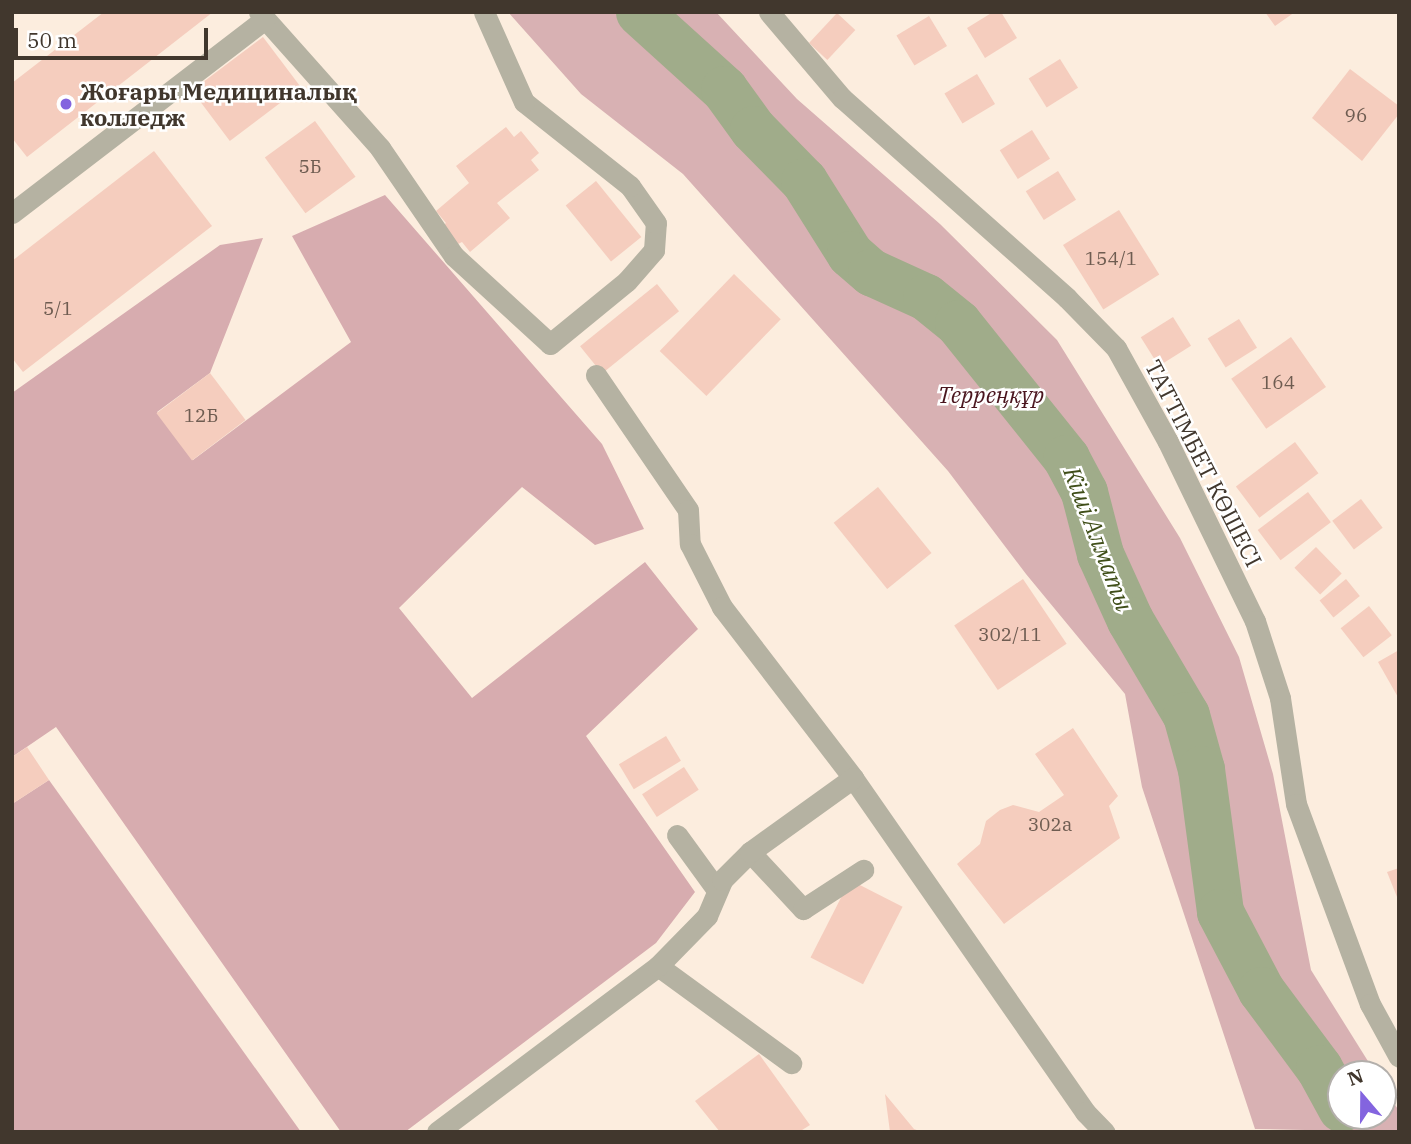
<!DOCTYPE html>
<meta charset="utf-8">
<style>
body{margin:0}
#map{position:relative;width:1411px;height:1144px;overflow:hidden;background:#fcedde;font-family:"IBM Plex Serif",serif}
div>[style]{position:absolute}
.green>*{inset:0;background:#d8b1b3}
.forest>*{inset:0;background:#d7acaf}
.river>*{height:47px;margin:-23.5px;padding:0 23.5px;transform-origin:23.5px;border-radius:23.5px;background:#a0ac8a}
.building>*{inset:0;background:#f5cdbe;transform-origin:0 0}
.minor>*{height:21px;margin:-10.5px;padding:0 10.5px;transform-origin:10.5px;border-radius:10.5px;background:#b5b2a2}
.dots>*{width:19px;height:19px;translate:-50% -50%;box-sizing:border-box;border:4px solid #fff;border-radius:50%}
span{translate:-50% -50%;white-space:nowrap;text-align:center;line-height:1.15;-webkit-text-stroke:5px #fff;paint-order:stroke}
.number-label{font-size:19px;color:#6e5c51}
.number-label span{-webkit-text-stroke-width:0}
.poi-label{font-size:23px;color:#41372d;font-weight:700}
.left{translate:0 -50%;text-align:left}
.park-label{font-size:23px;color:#4a151e;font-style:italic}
.street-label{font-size:23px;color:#41372d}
.water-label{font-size:24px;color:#3f4e18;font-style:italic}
.frame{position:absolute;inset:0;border:14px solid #41372d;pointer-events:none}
.north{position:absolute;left:1327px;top:1060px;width:70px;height:70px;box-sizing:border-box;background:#fff;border:2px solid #b3afab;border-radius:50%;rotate:340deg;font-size:19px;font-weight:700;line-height:28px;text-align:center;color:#41372d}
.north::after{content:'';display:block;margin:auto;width:24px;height:32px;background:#8364df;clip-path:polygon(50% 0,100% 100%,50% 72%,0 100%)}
.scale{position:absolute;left:14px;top:28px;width:194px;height:32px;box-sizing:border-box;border:4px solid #41372d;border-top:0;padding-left:9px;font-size:21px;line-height:24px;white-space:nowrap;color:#41372d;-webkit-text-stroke:5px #fff;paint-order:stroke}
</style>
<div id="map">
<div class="green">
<i style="clip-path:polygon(508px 12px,716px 12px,797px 99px,940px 224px,1057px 340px,1180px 538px,1239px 657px,1273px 774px,1311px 970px,1376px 1074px,1341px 1074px,1341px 1116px,1383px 1116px,1383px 1086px,1399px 1111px,1399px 1132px,1255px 1129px,1142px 787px,1125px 694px,1026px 574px,948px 471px,683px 174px,581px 94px)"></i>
</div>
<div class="forest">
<i style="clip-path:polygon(385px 195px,602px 444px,644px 529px,595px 545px,522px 487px,399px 608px,472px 698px,645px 562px,698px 629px,586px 736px,695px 892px,656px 943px,405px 1132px,341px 1132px,56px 727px,12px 757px,12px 393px,220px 245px,263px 238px,210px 373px,157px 412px,193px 460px,351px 342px,292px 236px)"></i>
<i style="clip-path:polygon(49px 780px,301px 1132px,12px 1132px,12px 804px)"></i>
</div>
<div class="river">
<i style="left:639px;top:12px;width:115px;rotate:42.2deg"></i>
<i style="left:724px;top:89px;width:49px;rotate:54.1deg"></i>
<i style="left:753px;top:129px;width:73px;rotate:45.6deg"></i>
<i style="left:804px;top:181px;width:86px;rotate:57.8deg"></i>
<i style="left:850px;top:254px;width:28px;rotate:41deg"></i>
<i style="left:871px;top:272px;width:60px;rotate:24.4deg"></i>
<i style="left:926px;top:297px;width:41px;rotate:39.1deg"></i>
<i style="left:958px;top:323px;width:173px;rotate:51.3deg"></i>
<i style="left:1066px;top:458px;width:38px;rotate:62deg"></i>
<i style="left:1084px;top:492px;width:64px;rotate:75.5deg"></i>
<i style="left:1100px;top:554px;width:72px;rotate:65.6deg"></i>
<i style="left:1130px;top:620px;width:110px;rotate:59.5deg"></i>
<i style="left:1186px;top:715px;width:56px;rotate:74.5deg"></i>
<i style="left:1201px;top:769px;width:144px;rotate:82.4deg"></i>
<i style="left:1220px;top:912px;width:88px;rotate:62.3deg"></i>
<i style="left:1261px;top:990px;width:97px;rotate:53.4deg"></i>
<i style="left:1319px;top:1068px;width:46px;rotate:61.2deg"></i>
</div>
<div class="building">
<i style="clip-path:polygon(104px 12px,213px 12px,27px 157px,12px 138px,12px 83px)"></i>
<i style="clip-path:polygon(993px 12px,1001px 12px,1017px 38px,985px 58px,967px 28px)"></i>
<i style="clip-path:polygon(1265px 12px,1295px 12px,1275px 26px)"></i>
<i style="left:837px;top:13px;width:25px;height:41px;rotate:43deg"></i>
<i style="left:929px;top:16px;width:35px;height:38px;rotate:59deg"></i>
<i style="left:263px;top:37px;width:63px;height:89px;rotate:53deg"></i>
<i style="left:1060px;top:59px;width:34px;height:37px;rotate:58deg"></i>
<i style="clip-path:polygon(1350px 69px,1399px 106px,1399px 114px,1362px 161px,1312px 118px)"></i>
<i style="left:977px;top:74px;width:35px;height:38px;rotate:59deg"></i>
<i style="left:315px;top:121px;width:69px;height:62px;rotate:54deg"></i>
<i style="clip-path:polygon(506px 127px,514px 137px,521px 131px,539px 153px,531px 160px,539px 170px,497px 203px,510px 218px,470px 252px,462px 242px,454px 246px,440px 228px,446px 223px,436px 211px,469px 183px,456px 166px)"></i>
<i style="left:1032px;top:130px;width:34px;height:38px;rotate:58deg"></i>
<i style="clip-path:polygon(154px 151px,212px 226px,23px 372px,12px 358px,12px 261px)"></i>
<i style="left:1058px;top:171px;width:34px;height:38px;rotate:58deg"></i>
<i style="left:596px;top:181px;width:72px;height:39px;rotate:51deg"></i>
<i style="left:1119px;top:210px;width:76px;height:66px;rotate:58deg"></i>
<i style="left:734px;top:274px;width:65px;height:107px;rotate:44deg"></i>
<i style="left:657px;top:284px;width:35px;height:99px;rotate:51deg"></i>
<i style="left:1173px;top:317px;width:34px;height:38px;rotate:58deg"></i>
<i style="left:1239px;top:319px;width:34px;height:37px;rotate:58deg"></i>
<i style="left:1291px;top:337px;width:61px;height:73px;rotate:55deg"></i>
<i style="left:210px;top:373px;width:59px;height:67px;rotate:53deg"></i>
<i style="left:1295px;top:442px;width:39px;height:74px;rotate:53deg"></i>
<i style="left:878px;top:487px;width:85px;height:57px;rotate:51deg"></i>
<i style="left:1308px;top:492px;width:38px;height:63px;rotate:53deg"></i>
<i style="left:1361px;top:499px;width:36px;height:36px;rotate:53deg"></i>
<i style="left:1316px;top:547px;width:37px;height:30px;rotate:46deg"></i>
<i style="left:1023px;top:579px;width:78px;height:83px;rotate:56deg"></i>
<i style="left:1346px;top:579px;width:22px;height:34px;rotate:51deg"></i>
<i style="left:1369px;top:606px;width:37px;height:36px;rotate:52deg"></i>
<i style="clip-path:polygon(1399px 650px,1399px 699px,1378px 662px)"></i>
<i style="clip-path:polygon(1073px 728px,1118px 796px,1109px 806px,1120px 838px,1004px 924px,957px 864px,980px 844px,986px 821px,1000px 810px,1013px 805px,1039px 812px,1064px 795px,1035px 754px)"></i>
<i style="left:666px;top:736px;width:29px;height:55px;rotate:59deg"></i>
<i style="clip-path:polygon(27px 747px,49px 780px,12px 804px,12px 757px)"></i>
<i style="left:684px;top:767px;width:27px;height:50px;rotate:57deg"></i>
<i style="clip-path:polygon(1399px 868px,1399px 902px,1387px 872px)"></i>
<i style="left:850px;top:880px;width:59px;height:87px;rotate:27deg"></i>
<i style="clip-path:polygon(759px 1054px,810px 1125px,799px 1132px,720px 1132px,695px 1101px)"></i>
<i style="clip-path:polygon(885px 1094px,914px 1129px,922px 1132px,890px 1132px)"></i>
</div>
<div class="minor">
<i style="left:259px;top:12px;width:182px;rotate:48.3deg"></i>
<i style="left:380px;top:148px;width:131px;rotate:55.6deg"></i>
<i style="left:454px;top:256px;width:130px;rotate:42.5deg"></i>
<i style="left:550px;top:344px;width:99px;rotate:-39.3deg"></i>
<i style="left:627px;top:281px;width:41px;rotate:-48.9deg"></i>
<i style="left:654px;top:250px;width:27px;rotate:-86deg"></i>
<i style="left:656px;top:223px;width:45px;rotate:-125.1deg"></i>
<i style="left:630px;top:186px;width:135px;rotate:-141.6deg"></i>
<i style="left:524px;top:102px;width:98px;rotate:-114deg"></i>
<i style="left:769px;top:12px;width:113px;rotate:49.7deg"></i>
<i style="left:842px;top:98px;width:301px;rotate:41.6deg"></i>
<i style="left:1067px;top:298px;width:70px;rotate:45.6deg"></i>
<i style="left:1116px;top:348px;width:107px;rotate:61deg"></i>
<i style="left:1168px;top:442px;width:199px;rotate:64.1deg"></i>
<i style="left:1255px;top:621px;width:81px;rotate:72deg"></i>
<i style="left:1280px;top:698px;width:107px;rotate:81.4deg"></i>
<i style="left:1296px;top:804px;width:213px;rotate:69.7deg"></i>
<i style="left:1370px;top:1004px;width:60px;rotate:61.3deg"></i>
<i style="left:12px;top:213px;width:319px;rotate:-37.5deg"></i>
<i style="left:596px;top:375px;width:163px;rotate:55.7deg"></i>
<i style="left:688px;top:510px;width:34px;rotate:87deg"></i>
<i style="left:690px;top:544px;width:71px;rotate:63.1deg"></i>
<i style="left:722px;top:607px;width:215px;rotate:52.5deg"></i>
<i style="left:853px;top:778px;width:407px;rotate:55.2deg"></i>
<i style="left:1085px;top:1112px;width:28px;rotate:46deg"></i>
<i style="left:677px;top:835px;width:68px;rotate:54deg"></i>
<i style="left:750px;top:852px;width:78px;rotate:47.1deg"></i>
<i style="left:803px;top:909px;width:72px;rotate:-33deg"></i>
<i style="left:658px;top:966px;width:165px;rotate:36.1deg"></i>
<i style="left:437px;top:1132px;width:276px;rotate:-36.9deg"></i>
<i style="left:658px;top:966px;width:70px;rotate:-45.6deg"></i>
<i style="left:707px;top:916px;width:39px;rotate:-67deg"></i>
<i style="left:722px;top:880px;width:40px;rotate:-45deg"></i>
<i style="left:750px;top:852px;width:127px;rotate:-35.7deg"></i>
</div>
<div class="dots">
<i style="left:66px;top:104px;background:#8364df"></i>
</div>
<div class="number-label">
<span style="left:1356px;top:116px">96</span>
<span style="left:310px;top:167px">5Б</span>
<span style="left:1111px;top:259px">154/1</span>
<span style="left:58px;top:309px">5/1</span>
<span style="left:1278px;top:383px">164</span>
<span style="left:201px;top:416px">12Б</span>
<span style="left:1010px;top:635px">302/11</span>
<span style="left:1050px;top:825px">302а</span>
</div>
<div class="poi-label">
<span class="left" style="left:80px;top:104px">Жоғары Медициналық<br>колледж</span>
</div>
<div class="park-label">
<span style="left:991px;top:394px">Терреңқұр</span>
</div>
<div class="street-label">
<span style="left:1204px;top:463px;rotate:63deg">ТАТТІМБЕТ КӨШЕСІ</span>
</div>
<div class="water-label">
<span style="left:1098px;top:539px;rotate:69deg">Кіші Алматы</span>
</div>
<div class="frame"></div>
<div class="north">N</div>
<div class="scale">50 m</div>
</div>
